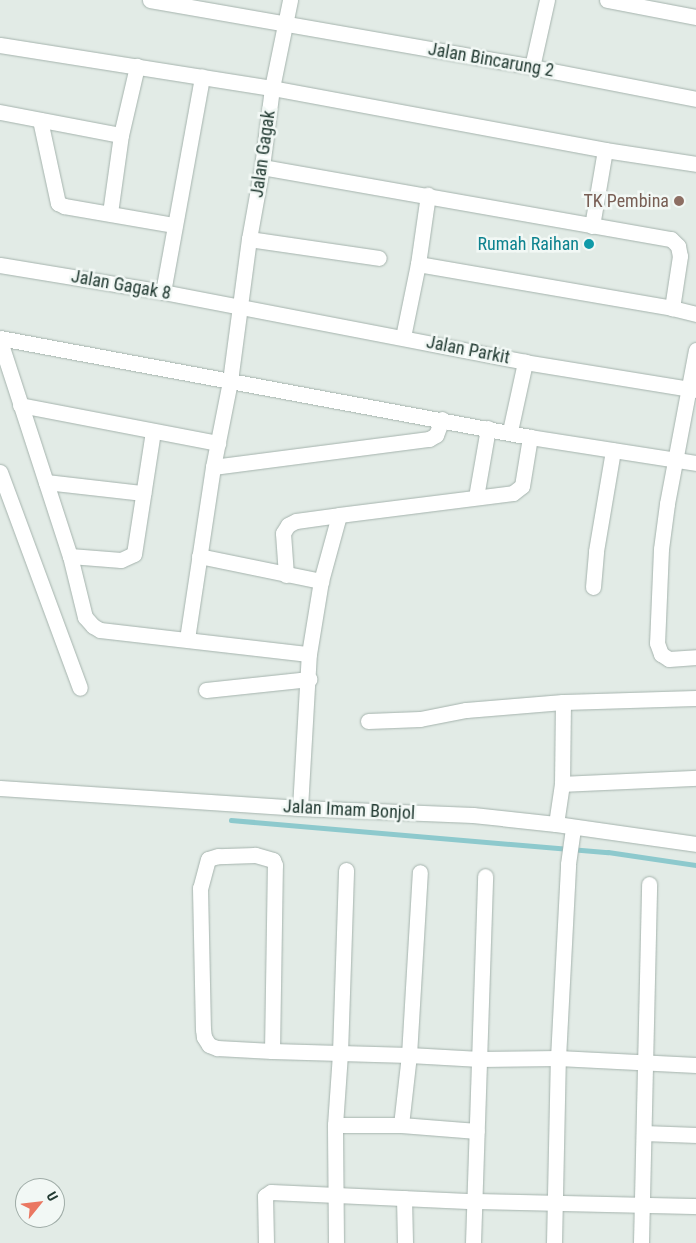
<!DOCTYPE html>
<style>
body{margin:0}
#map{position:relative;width:696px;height:1243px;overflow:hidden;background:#e2ebe6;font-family:"Roboto Condensed",sans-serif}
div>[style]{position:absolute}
.stream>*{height:4.5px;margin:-2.25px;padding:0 2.25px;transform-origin:2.25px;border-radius:2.25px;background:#8dc9cd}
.roads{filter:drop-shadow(0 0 1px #a5b3ad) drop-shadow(0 0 1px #a5b3ad)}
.street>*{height:15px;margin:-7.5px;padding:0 7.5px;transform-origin:7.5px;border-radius:7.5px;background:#fff}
.dots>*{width:14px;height:14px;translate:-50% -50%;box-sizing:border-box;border:2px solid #f2f8f5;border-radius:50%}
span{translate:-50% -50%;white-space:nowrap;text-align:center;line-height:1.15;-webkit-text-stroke:5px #f2f8f5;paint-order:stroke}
.street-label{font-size:18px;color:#233b33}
.education-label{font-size:18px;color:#785e54}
.right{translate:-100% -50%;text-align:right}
.culture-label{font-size:18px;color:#0d838f}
.north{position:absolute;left:15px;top:1178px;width:50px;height:50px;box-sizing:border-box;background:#f2f8f5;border:1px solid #9faca7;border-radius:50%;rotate:61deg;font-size:14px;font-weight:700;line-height:20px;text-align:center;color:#233b33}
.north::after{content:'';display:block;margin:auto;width:18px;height:22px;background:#ea7761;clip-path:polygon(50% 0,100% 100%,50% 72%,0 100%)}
</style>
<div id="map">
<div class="stream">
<i style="left:231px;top:820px;width:378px;rotate:4.9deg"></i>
<i style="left:608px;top:852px;width:89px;rotate:8.4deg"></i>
</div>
<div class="roads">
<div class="street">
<i style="left:150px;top:0;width:388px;rotate:9.9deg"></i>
<i style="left:532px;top:67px;width:167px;rotate:11deg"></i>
<i style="left:607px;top:0;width:91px;rotate:10.8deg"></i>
<i style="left:0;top:45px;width:275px;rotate:9deg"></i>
<i style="left:272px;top:88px;width:339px;rotate:10.5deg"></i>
<i style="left:605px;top:150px;width:92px;rotate:8.7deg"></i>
<i style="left:532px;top:67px;width:69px;rotate:-77.4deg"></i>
<i style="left:0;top:112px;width:123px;rotate:10.8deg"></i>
<i style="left:40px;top:120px;width:85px;rotate:77.8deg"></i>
<i style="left:58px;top:203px;width:7px;rotate:27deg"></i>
<i style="left:64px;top:206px;width:112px;rotate:9.8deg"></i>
<i style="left:262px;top:167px;width:415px;rotate:10deg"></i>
<i style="left:671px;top:239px;width:10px;rotate:45deg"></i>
<i style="left:678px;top:246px;width:10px;rotate:79deg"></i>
<i style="left:680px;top:256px;width:53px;rotate:98.7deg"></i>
<i style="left:110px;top:213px;width:79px;rotate:-82deg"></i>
<i style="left:121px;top:135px;width:71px;rotate:-76.9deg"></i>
<i style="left:592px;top:226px;width:77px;rotate:-80.3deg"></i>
<i style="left:249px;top:239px;width:131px;rotate:8.3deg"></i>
<i style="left:418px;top:264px;width:258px;rotate:9.8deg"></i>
<i style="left:672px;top:308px;width:25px;rotate:14deg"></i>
<i style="left:0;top:265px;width:165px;rotate:9.4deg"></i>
<i style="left:163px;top:292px;width:369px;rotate:10.9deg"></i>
<i style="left:525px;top:362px;width:173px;rotate:9.3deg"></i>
<i style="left:163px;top:292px;width:219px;rotate:-79.7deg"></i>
<i style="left:403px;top:337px;width:75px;rotate:-78.4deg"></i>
<i style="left:418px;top:264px;width:70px;rotate:-81.8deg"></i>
<i style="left:0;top:338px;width:539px;rotate:10.58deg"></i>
<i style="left:530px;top:437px;width:168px;rotate:8.9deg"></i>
<i style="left:0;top:341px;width:226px;rotate:72deg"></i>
<i style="left:70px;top:556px;width:63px;rotate:76.2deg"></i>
<i style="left:85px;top:617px;width:12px;rotate:48deg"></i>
<i style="left:93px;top:626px;width:8px;rotate:30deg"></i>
<i style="left:100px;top:630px;width:210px;rotate:6.6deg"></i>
<i style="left:696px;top:350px;width:157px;rotate:100.7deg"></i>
<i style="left:667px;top:504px;width:45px;rotate:97.6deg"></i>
<i style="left:661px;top:549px;width:94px;rotate:92.4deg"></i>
<i style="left:657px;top:643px;width:12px;rotate:70deg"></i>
<i style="left:661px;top:654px;width:9px;rotate:32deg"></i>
<i style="left:669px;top:659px;width:27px;rotate:-4deg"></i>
<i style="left:20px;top:405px;width:202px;rotate:10.9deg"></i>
<i style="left:510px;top:431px;width:71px;rotate:-77.7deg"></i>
<i style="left:213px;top:467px;width:218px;rotate:-7.4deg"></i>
<i style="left:429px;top:439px;width:8px;rotate:-30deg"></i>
<i style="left:436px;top:435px;width:17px;rotate:-69deg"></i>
<i style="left:0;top:472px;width:230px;rotate:69.7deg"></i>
<i style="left:46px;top:482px;width:98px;rotate:6.5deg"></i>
<i style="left:476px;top:497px;width:70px;rotate:-80.1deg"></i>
<i style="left:70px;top:556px;width:51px;rotate:4.5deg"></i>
<i style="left:121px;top:560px;width:14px;rotate:-25deg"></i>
<i style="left:134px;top:554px;width:124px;rotate:-81.2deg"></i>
<i style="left:199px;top:556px;width:125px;rotate:11.6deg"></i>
<i style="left:286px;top:575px;width:42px;rotate:-94.1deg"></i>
<i style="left:283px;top:533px;width:9px;rotate:-58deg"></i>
<i style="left:288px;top:525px;width:9px;rotate:-27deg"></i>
<i style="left:296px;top:521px;width:43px;rotate:-7.9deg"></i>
<i style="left:339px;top:515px;width:175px;rotate:-7.2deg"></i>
<i style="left:513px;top:493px;width:11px;rotate:-38deg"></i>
<i style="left:522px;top:486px;width:50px;rotate:-80.7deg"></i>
<i style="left:593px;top:587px;width:36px;rotate:-85deg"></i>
<i style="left:596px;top:551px;width:102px;rotate:-80.4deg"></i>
<i style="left:187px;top:639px;width:174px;rotate:-81.4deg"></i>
<i style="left:213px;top:467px;width:88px;rotate:-78.8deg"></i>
<i style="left:230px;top:381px;width:143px;rotate:-82.4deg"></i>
<i style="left:249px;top:239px;width:73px;rotate:-79.8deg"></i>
<i style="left:262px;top:167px;width:80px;rotate:-82.8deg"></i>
<i style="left:272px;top:88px;width:90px;rotate:-78.4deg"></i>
<i style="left:206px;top:690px;width:104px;rotate:-6.1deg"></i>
<i style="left:368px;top:721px;width:52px;rotate:-2.2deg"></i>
<i style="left:420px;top:719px;width:47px;rotate:-11.1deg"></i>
<i style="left:466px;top:710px;width:97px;rotate:-4.7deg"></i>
<i style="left:562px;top:784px;width:134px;rotate:-2.6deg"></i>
<i style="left:0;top:788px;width:301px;rotate:3.8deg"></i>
<i style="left:300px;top:808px;width:173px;rotate:2.3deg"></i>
<i style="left:473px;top:815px;width:83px;rotate:6.2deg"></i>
<i style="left:556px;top:824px;width:141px;rotate:8.1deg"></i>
<i style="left:300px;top:808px;width:154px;rotate:-86.7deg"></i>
<i style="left:309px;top:654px;width:74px;rotate:-80.7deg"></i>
<i style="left:321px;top:581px;width:68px;rotate:-74.7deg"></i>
<i style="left:556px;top:824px;width:40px;rotate:-81.5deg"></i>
<i style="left:562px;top:784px;width:82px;rotate:-89.3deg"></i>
<i style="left:563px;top:702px;width:133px;rotate:-1.7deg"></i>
<i style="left:272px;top:1051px;width:186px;rotate:-89.1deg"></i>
<i style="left:275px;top:865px;width:5px;rotate:-112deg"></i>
<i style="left:273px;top:860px;width:19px;rotate:-164deg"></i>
<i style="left:255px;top:855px;width:37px;rotate:178deg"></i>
<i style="left:218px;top:856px;width:10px;rotate:163deg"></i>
<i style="left:208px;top:859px;width:30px;rotate:105deg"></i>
<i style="left:200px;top:888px;width:141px;rotate:88.8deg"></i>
<i style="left:203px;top:1029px;width:8px;rotate:83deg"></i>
<i style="left:204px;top:1037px;width:9px;rotate:58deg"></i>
<i style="left:209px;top:1045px;width:9px;rotate:21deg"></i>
<i style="left:217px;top:1048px;width:55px;rotate:3.1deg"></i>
<i style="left:272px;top:1051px;width:68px;rotate:1.7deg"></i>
<i style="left:340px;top:1053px;width:69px;rotate:1.7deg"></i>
<i style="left:409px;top:1055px;width:71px;rotate:3.2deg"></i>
<i style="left:480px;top:1059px;width:78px;rotate:-0.7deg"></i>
<i style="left:558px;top:1058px;width:138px;rotate:2.9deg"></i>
<i style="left:335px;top:1125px;width:66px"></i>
<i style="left:401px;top:1125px;width:76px;rotate:4.5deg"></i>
<i style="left:401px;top:1125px;width:70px;rotate:-83.5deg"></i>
<i style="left:409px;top:1055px;width:183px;rotate:-86.6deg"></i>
<i style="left:644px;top:1133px;width:52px;rotate:2.2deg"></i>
<i style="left:404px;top:1198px;width:45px;rotate:88.7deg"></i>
<i style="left:266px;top:1243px;width:47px;rotate:-91.2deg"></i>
<i style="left:265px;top:1196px;width:7px;rotate:-34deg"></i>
<i style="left:271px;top:1192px;width:202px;rotate:2.6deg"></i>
<i style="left:473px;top:1201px;width:223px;rotate:1.3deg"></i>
<i style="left:336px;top:1243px;width:118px;rotate:-90.5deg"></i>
<i style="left:335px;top:1125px;width:72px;rotate:-86deg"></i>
<i style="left:340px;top:1053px;width:183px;rotate:-88.1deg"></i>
<i style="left:473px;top:1243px;width:367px;rotate:-88.1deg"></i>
<i style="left:554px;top:1243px;width:185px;rotate:-88.8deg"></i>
<i style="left:558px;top:1058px;width:194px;rotate:-87deg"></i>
<i style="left:568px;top:864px;width:37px;rotate:-82deg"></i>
<i style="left:641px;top:1243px;width:359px;rotate:-88.7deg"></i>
</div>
</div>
<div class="dots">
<i style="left:679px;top:201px;background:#8d6e63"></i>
<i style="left:589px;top:244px;background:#0f9aa8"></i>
</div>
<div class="street-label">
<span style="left:491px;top:60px;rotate:10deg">Jalan Bincarung 2</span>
<span style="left:263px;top:154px;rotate:-82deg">Jalan Gagak</span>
<span style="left:121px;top:285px;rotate:10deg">Jalan Gagak 8</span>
<span style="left:468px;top:350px;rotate:11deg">Jalan Parkit</span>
<span style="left:349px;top:810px;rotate:3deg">Jalan Imam Bonjol</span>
</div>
<div class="education-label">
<span class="right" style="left:669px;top:201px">TK Pembina</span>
</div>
<div class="culture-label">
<span class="right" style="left:579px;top:244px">Rumah Raihan</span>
</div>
<div class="north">U</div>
</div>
